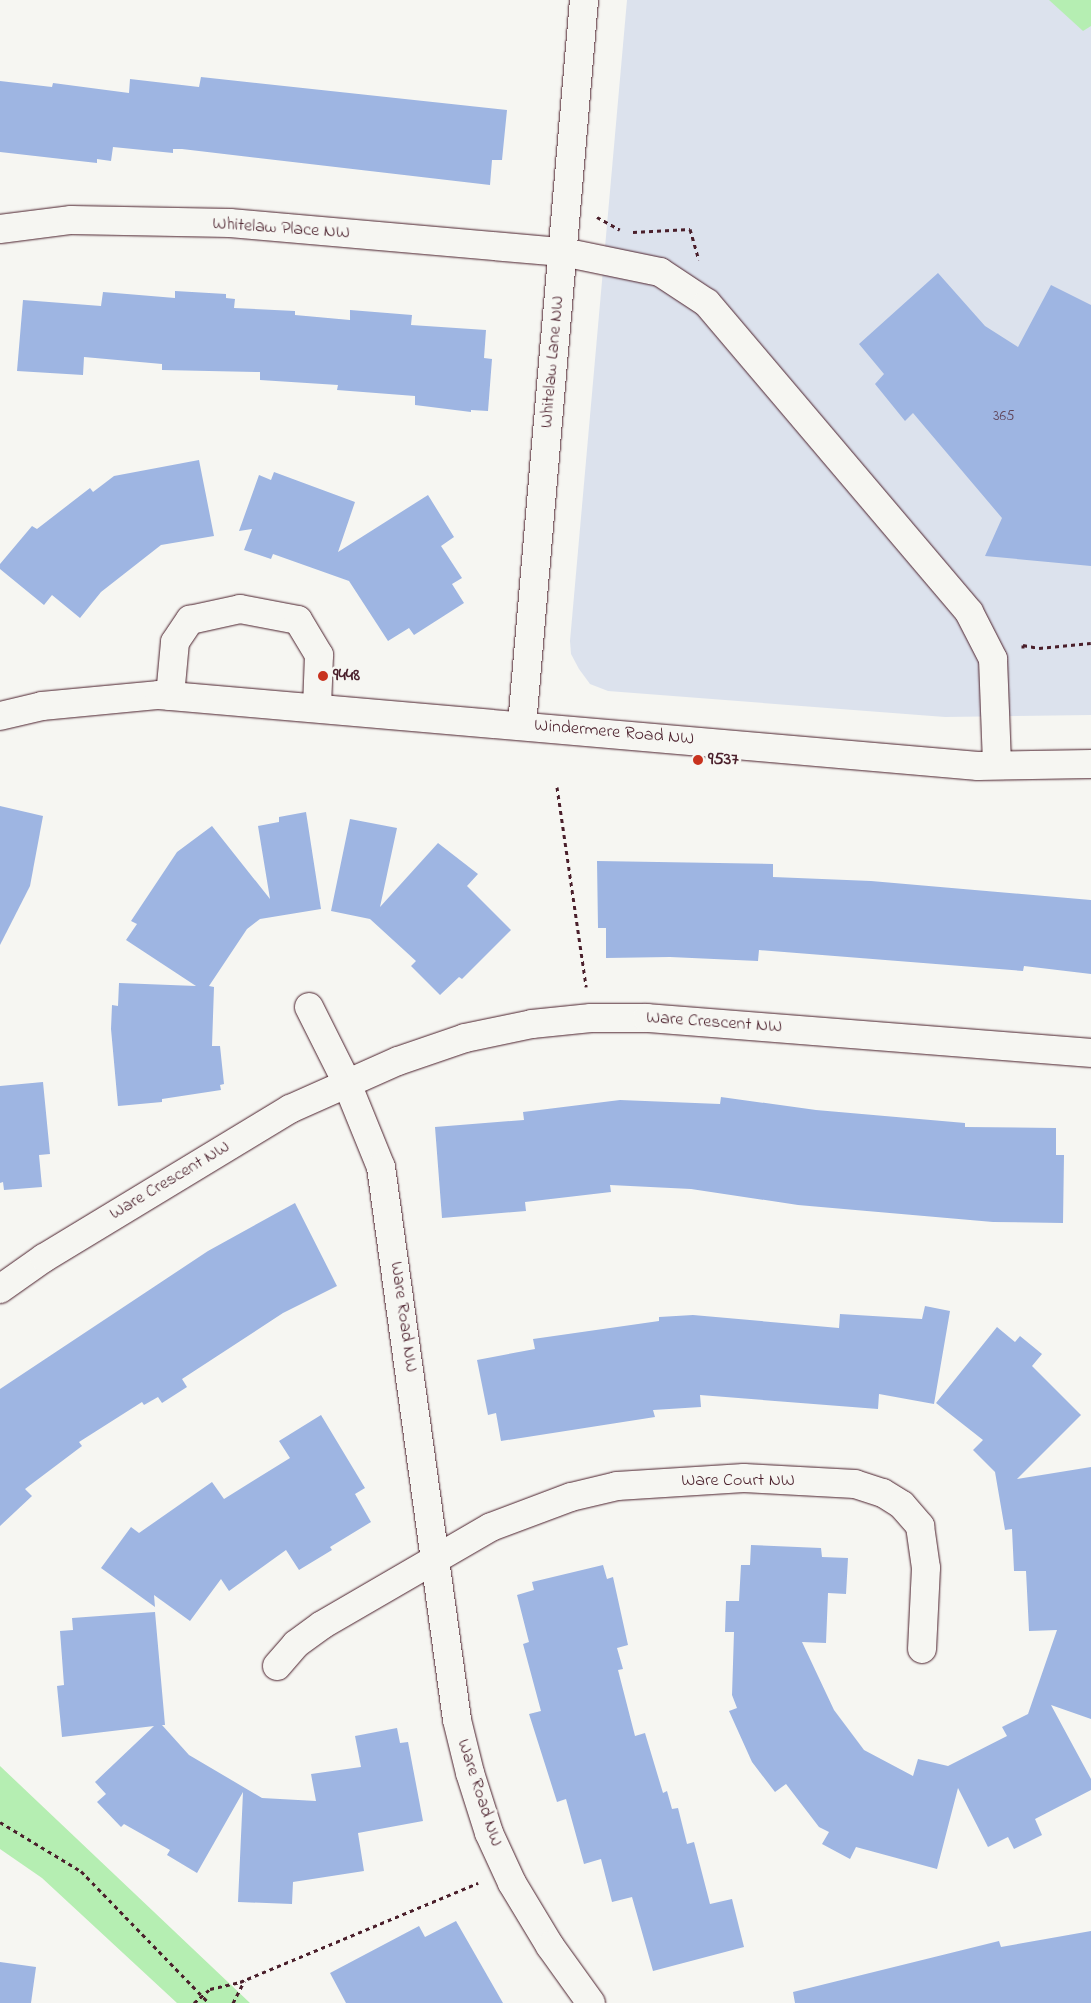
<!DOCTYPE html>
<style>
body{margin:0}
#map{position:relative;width:1091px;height:2003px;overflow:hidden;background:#f6f6f2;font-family:"Indie Flower",sans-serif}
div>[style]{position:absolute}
.built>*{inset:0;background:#dce2ed}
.green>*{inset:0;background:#b5eeb2}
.building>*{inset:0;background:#9eb5e2}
.path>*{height:3px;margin-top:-1.5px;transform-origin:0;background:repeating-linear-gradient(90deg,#4a1f2b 0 4px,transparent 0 8px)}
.roads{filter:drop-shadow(0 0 1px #4a1f2b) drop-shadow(0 0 1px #4a1f2b)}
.minor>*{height:28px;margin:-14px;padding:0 14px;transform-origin:14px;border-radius:14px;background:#f6f6f2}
.dots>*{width:14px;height:14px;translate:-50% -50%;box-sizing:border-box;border:2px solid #f6f6f2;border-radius:50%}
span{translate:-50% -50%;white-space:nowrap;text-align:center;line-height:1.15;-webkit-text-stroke:5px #f6f6f2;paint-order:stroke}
.number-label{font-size:15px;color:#5f4459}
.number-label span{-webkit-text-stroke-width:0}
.street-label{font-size:18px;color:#4a1f2b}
.poi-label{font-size:18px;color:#4a1f2b;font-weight:700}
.left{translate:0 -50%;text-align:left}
</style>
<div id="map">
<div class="built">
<i style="clip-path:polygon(627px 0,1091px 0,1091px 715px,945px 717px,608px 691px,590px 684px,579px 669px,571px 654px,570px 641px)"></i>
</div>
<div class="green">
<i style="clip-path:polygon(1049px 0,1091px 0,1091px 26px,1083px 31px)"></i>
<i style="clip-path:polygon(0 1766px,250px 2003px,177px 2003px,42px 1878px,0 1849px)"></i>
</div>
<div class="building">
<i style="clip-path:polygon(201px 77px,507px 110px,502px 160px,492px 160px,490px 185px,182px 149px,173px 149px,173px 153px,113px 147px,111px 161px,97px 159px,97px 163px,0 152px,0 81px,52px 87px,53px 83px,129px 93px,130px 79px,199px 87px)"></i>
<i style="clip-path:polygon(938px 273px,985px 326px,1018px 347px,1051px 285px,1091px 305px,1091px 566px,985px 556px,1002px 518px,913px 413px,905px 421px,875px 384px,884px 374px,859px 344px)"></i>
<i style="clip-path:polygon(175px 291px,226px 294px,226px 298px,235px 299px,234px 308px,295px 311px,295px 315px,350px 320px,350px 310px,412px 315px,411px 325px,486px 330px,484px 358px,492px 359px,488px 411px,471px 410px,471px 412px,415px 405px,415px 396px,337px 390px,338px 385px,260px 380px,260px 372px,162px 370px,162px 364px,84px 357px,83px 375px,17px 371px,23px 300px,101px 306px,103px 292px,175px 298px)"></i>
<i style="clip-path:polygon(199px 460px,214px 536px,161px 545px,101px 592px,80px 618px,52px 595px,44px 605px,0 569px,0 564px,32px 526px,37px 529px,90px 488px,93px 492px,114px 476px)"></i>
<i style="clip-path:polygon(274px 472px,355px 502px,338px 552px,428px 495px,454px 537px,441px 546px,462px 578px,452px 584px,464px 603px,414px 635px,409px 628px,388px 641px,349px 581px,273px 554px,271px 559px,244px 550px,252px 529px,239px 531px,259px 475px,271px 480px)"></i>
<i style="clip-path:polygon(0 806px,43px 816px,30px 886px,0 945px)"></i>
<i style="clip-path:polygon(306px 812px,321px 909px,260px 919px,247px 929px,209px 986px,214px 987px,212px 1046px,220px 1046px,224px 1084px,220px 1085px,221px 1090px,162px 1099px,162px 1102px,118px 1106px,111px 1029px,112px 1005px,118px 1006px,119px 983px,196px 986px,126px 940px,137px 924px,131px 921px,177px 852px,212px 826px,270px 899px,258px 826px,279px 822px,279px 817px)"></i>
<i style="clip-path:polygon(350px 819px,397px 828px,380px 907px,438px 843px,478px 874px,467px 886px,511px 930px,462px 979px,459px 977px,440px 995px,411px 966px,416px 961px,370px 919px,331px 911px)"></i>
<i style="clip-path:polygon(597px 861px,773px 864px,773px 877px,871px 881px,1091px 900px,1091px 974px,1024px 966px,1023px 971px,759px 950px,758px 961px,670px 957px,606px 958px,606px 928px,598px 928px)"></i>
<i style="clip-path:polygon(43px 1082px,50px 1154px,39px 1155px,42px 1187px,4px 1190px,3px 1182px,0 1183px,0 1086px)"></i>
<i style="clip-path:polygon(721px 1097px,816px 1110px,965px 1123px,965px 1127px,1056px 1128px,1056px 1155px,1064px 1155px,1063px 1223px,993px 1222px,798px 1205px,691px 1189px,610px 1185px,611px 1192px,525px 1202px,526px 1211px,442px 1218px,435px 1127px,524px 1120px,523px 1112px,620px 1100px,720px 1104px)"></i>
<i style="clip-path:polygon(295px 1203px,337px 1286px,283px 1313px,182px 1379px,187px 1387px,162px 1403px,158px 1397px,144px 1405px,142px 1402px,79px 1442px,82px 1446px,25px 1489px,32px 1496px,0 1526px,0 1389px,208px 1251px)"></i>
<i style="clip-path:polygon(925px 1306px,950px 1311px,934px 1404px,879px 1394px,878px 1409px,700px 1395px,701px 1407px,653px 1410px,655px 1417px,501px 1441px,496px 1413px,488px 1415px,477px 1360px,535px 1349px,533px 1339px,659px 1321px,659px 1317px,693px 1315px,839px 1328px,840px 1314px,922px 1319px)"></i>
<i style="clip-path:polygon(997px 1327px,1015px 1342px,1020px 1336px,1042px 1354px,1032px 1366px,1081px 1415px,1017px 1479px,1091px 1467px,1091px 1719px,1051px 1705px,1091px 1779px,1091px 1790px,1035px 1819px,1042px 1835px,1014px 1849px,1008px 1837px,988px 1847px,958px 1788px,937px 1869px,856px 1847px,850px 1859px,822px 1844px,829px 1832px,819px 1827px,786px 1784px,775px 1792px,752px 1762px,729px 1711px,737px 1708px,732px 1695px,734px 1632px,725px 1632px,726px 1601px,739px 1601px,741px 1565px,750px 1565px,751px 1545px,821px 1548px,822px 1557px,848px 1558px,846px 1594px,828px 1593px,826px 1643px,802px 1642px,834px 1710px,864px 1750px,913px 1776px,918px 1759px,948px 1766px,1007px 1736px,1002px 1727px,1028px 1714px,1057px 1630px,1029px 1631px,1026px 1571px,1014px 1571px,1012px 1529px,1005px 1530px,995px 1472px,973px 1450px,983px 1440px,936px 1403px)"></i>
<i style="clip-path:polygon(321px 1415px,365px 1488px,355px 1494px,371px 1522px,330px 1547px,332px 1550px,299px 1570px,286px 1550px,229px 1591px,221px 1579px,190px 1621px,154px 1595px,155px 1607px,101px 1568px,131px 1527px,139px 1533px,212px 1482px,224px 1499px,290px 1458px,279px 1441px)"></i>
<i style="clip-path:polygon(603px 1565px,607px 1579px,613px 1577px,628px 1645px,617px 1648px,623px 1669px,618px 1670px,635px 1736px,645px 1733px,663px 1793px,667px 1791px,672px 1809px,678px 1808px,687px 1844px,694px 1842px,710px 1904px,732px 1899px,744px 1947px,653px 1971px,632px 1897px,612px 1902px,601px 1859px,584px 1864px,566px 1799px,557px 1802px,529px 1714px,541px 1711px,523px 1644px,529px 1642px,517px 1595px,534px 1590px,532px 1582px)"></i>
<i style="clip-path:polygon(155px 1612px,165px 1725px,162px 1725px,189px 1755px,262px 1798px,316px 1801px,311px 1774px,361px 1767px,355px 1736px,397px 1728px,400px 1743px,408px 1742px,423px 1821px,358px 1833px,364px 1871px,293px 1882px,292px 1904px,238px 1902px,243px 1792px,197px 1873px,167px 1855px,170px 1850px,124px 1824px,121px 1827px,97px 1802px,106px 1794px,95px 1782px,154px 1726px,62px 1737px,57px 1686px,64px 1685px,60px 1631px,73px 1630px,72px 1618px)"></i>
<i style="clip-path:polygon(456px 1921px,503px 2003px,346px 2003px,330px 1973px,419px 1926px,425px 1937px)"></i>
<i style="clip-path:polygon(1091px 1931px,1091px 2003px,795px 2003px,793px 1992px,999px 1941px,1001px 1947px)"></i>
<i style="clip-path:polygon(0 1962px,36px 1967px,31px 2003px,0 2003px)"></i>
</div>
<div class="path">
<i style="left:597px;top:217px;width:26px;rotate:29deg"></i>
<i style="left:633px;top:232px;width:57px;rotate:-3deg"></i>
<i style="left:690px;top:229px;width:32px;rotate:74deg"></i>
<i style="left:1023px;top:648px;width:3px;rotate:-90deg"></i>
<i style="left:1023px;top:645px;width:16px;rotate:11deg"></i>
<i style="left:1039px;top:648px;width:52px;rotate:-5.5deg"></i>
<i style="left:557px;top:787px;width:202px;rotate:81.7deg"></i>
<i style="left:0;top:1822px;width:95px;rotate:31.2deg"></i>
<i style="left:81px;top:1871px;width:184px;rotate:45.9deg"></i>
<i style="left:194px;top:2003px;width:21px;rotate:-41deg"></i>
<i style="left:210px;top:1989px;width:31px;rotate:-13deg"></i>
<i style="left:240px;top:1982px;width:258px;rotate:-22.6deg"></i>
<i style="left:233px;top:2003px;width:25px;rotate:-63deg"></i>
</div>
<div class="roads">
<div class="minor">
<i style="left:0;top:229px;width:72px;rotate:-7.2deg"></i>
<i style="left:71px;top:220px;width:159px;rotate:1.1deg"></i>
<i style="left:230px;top:223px;width:334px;rotate:5deg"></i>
<i style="left:563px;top:252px;width:99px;rotate:11.7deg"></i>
<i style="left:660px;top:272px;width:56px;rotate:33.4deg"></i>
<i style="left:707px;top:303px;width:405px;rotate:49.7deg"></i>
<i style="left:969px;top:612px;width:53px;rotate:62.9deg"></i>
<i style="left:993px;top:659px;width:106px;rotate:87.8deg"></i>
<i style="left:170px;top:696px;width:54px;rotate:-84.7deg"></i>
<i style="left:175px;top:642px;width:27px;rotate:-56deg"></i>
<i style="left:190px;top:620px;width:51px;rotate:-12.4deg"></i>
<i style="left:240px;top:609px;width:59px;rotate:10.7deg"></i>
<i style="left:298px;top:620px;width:41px;rotate:59deg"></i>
<i style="left:319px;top:655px;width:53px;rotate:92.2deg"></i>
<i style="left:0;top:716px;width:43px;rotate:-13.4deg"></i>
<i style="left:42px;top:706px;width:118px;rotate:-5.4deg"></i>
<i style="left:159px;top:695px;width:822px;rotate:4.95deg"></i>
<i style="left:978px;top:766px;width:113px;rotate:-1deg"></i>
<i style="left:522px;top:725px;width:728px;rotate:-85.11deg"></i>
<i style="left:309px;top:1007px;width:83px;rotate:63.4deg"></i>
<i style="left:346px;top:1081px;width:93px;rotate:67.9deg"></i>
<i style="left:381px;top:1167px;width:558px;rotate:82.17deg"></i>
<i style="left:457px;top:1720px;width:55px;rotate:76.2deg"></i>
<i style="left:470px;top:1773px;width:63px;rotate:72.4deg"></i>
<i style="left:489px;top:1833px;width:55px;rotate:65.3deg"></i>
<i style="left:512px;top:1883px;width:74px;rotate:58.9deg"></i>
<i style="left:550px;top:1946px;width:70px;rotate:54.3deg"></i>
<i style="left:0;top:1289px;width:54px;rotate:-35.2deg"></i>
<i style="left:44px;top:1258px;width:288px;rotate:-31.2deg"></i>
<i style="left:290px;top:1109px;width:118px;rotate:-24deg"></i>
<i style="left:398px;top:1061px;width:71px;rotate:-18.9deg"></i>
<i style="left:465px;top:1038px;width:68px;rotate:-11.8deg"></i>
<i style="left:532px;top:1024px;width:59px;rotate:-5.8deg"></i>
<i style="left:591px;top:1018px;width:56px"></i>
<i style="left:647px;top:1018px;width:445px;rotate:4.5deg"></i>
<i style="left:277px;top:1666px;width:29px;rotate:-49deg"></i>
<i style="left:296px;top:1644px;width:32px;rotate:-36deg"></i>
<i style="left:322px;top:1625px;width:195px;rotate:-30.1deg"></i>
<i style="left:491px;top:1527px;width:85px;rotate:-20.6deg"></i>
<i style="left:571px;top:1497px;width:47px;rotate:-13.4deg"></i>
<i style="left:617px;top:1486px;width:127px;rotate:-3.6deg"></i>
<i style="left:744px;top:1478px;width:111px;rotate:3.1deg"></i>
<i style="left:855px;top:1484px;width:29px;rotate:18deg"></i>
<i style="left:883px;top:1493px;width:22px;rotate:32deg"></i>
<i style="left:902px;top:1505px;width:28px;rotate:49deg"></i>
<i style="left:920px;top:1526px;width:42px;rotate:81.9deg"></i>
<i style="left:926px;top:1568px;width:81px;rotate:92.8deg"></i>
</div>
</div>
<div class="dots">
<i style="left:323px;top:676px;background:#c8321e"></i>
<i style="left:698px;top:760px;background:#c8321e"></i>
</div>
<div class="number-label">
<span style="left:1004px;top:417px">365</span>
</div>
<div class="street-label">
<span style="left:281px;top:229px;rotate:4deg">Whitelaw Place NW</span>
<span style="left:553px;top:362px;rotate:-85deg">Whitelaw Lane NW</span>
<span style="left:614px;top:733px;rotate:5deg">Windermere Road NW</span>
<span style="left:714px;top:1023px;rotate:4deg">Ware Crescent NW</span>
<span style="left:170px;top:1181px;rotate:-31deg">Ware Crescent NW</span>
<span style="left:403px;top:1317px;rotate:82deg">Ware Road NW</span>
<span style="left:738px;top:1481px">Ware Court NW</span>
<span style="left:479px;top:1793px;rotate:72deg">Ware Road NW</span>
</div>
<div class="poi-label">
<span class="left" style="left:333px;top:676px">9448</span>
<span class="left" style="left:708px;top:760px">9537</span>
</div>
</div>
